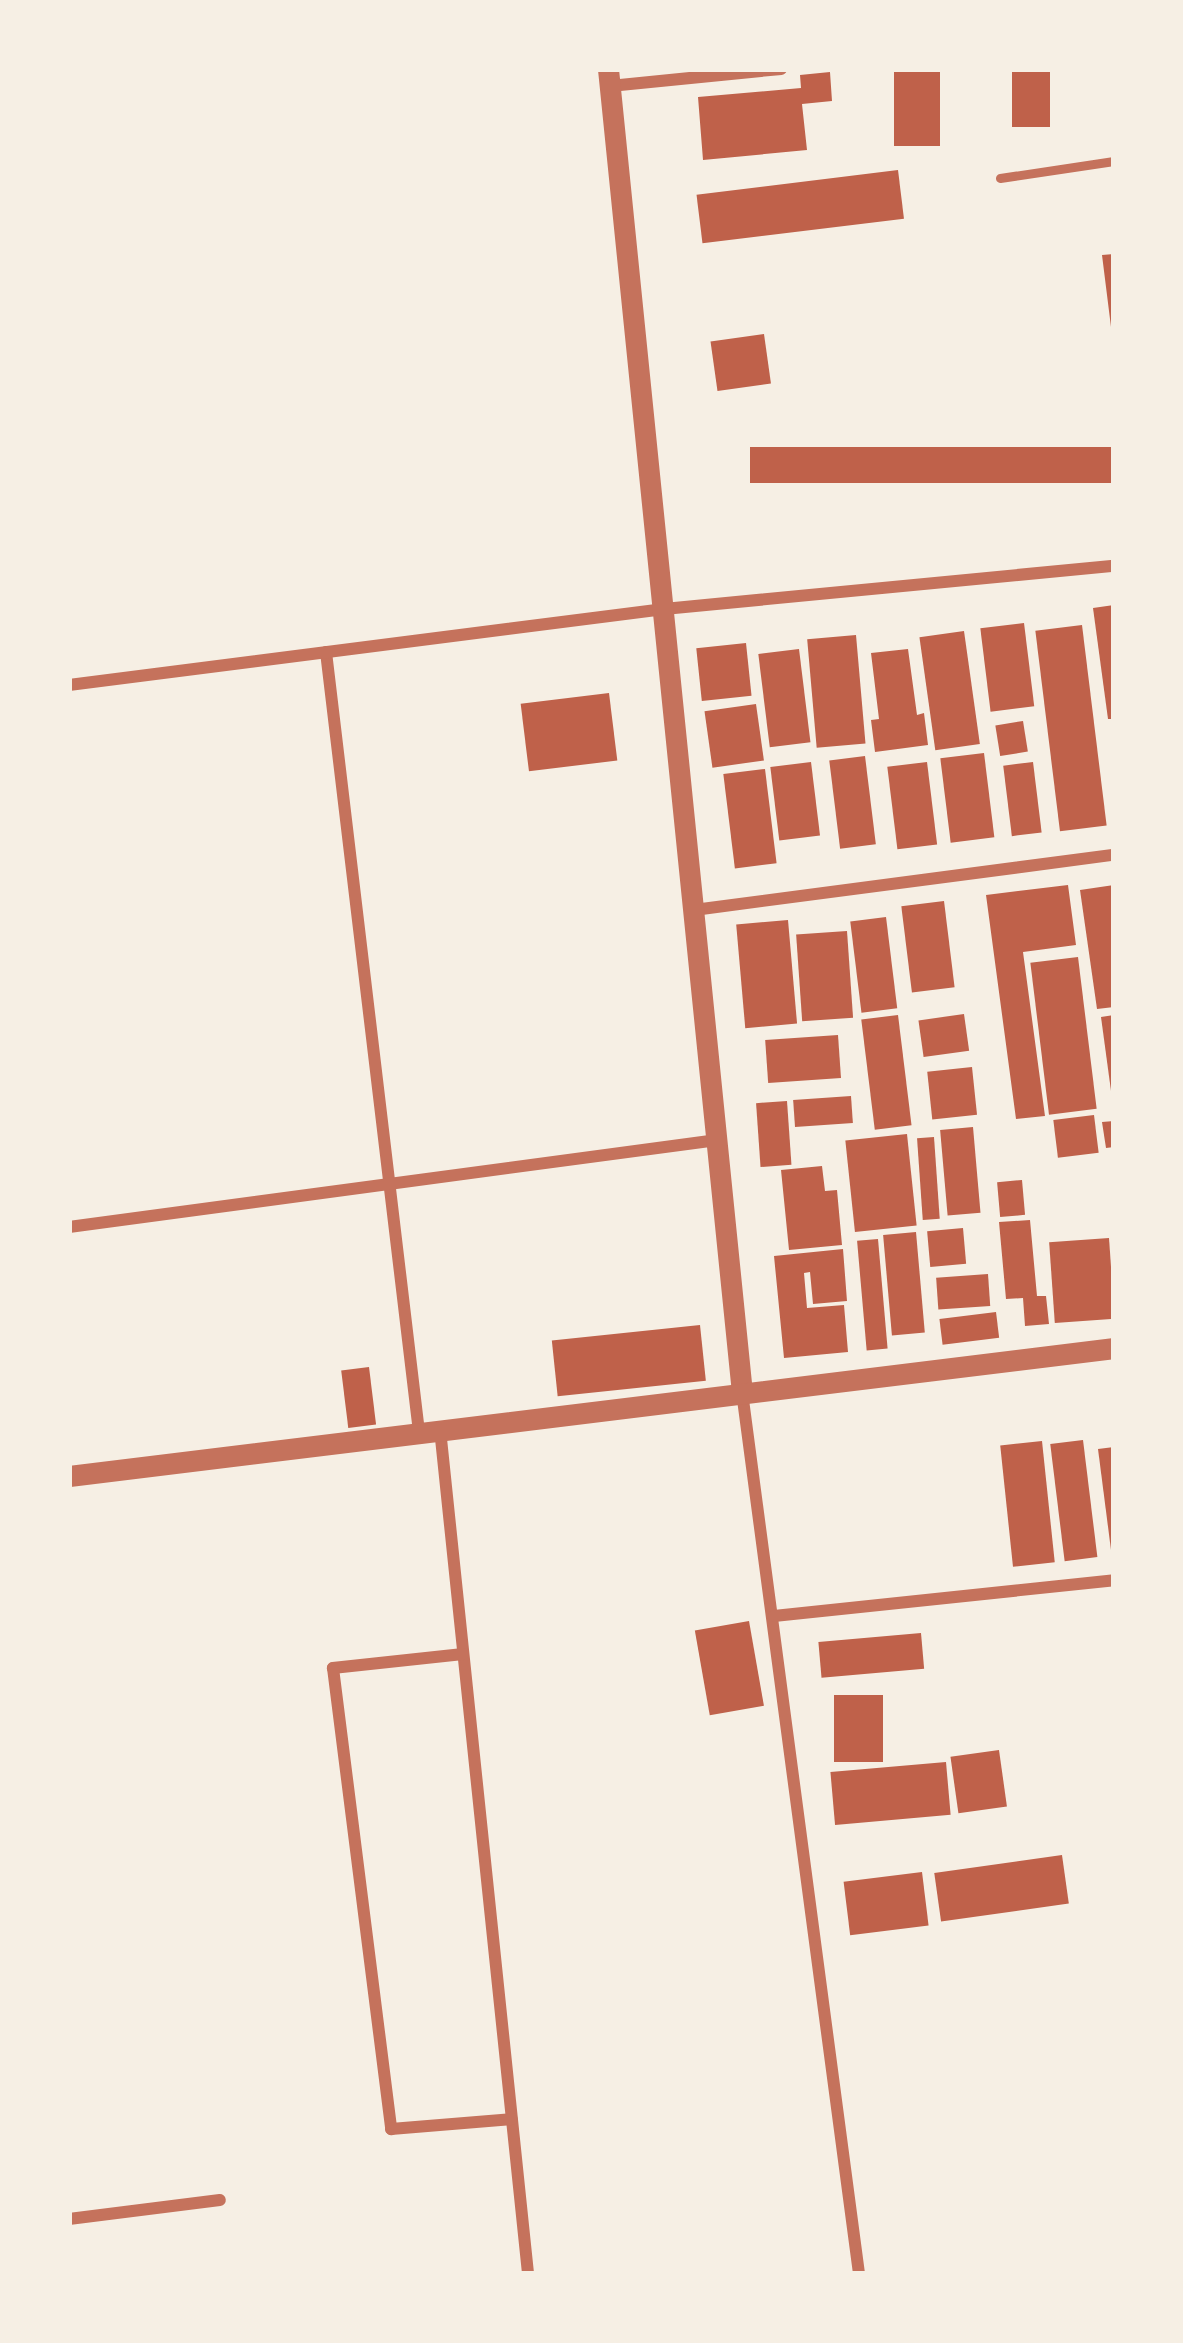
<!DOCTYPE html>
<style>
body{margin:0}
#map{position:relative;width:1183px;height:2343px;overflow:hidden;background:#f6efe4;font-family:Montserrat,sans-serif}
div>[style]{position:absolute}
.building>*{inset:0;background:#bf614a;transform-origin:0 0}
.service>*{height:9px;margin:-4.5px;padding:0 4.5px;transform-origin:4.5px;border-radius:4.5px;background:#c5725c}
.minor>*{height:12px;margin:-6px;padding:0 6px;transform-origin:6px;border-radius:6px;background:#c5725c}
.tertiary>*{height:21px;margin:-10.5px;padding:0 10.5px;transform-origin:10.5px;border-radius:10.5px;background:#c5725c}
span{translate:-50% -50%;white-space:nowrap;text-align:center;line-height:1.15;-webkit-text-stroke:9px #f6efe4;paint-order:stroke}
.frame{position:absolute;inset:0;border:72px solid #f6efe4;pointer-events:none}
</style>
<div id="map">
<div class="building">
<i style="left:894px;top:69px;width:46px;height:77px"></i>
<i style="left:1012px;top:69px;width:38px;height:58px"></i>
<i style="clip-path:polygon(830px 72px,832px 101px,802px 104px,807px 150px,703px 160px,698px 97px,801px 88px,800px 75px)"></i>
<i style="left:898px;top:170px;width:49px;height:203px;rotate:83deg"></i>
<i style="clip-path:polygon(1114px 254px,1114px 326px,1111px 327px,1102px 255px)"></i>
<i style="left:764px;top:334px;width:50px;height:54px;rotate:82deg"></i>
<i style="left:1114px;top:447px;width:36px;height:364px;rotate:90deg"></i>
<i style="clip-path:polygon(1114px 605px,1114px 719px,1108px 719px,1093px 608px)"></i>
<i style="left:1024px;top:623px;width:84px;height:44px;rotate:83deg"></i>
<i style="left:1082px;top:625px;width:202px;height:47px;rotate:83deg"></i>
<i style="left:964px;top:631px;width:114px;height:45px;rotate:82deg"></i>
<i style="left:856px;top:635px;width:109px;height:49px;rotate:85deg"></i>
<i style="left:746px;top:643px;width:53px;height:50px;rotate:84deg"></i>
<i style="left:799px;top:649px;width:94px;height:41px;rotate:83deg"></i>
<i style="clip-path:polygon(908px 649px,917px 715px,924px 713px,928px 745px,875px 752px,871px 720px,879px 719px,871px 653px)"></i>
<i style="left:609px;top:693px;width:68px;height:89px;rotate:83deg"></i>
<i style="left:756px;top:704px;width:57px;height:52px;rotate:82deg"></i>
<i style="left:1023px;top:721px;width:31px;height:28px;rotate:81deg"></i>
<i style="left:984px;top:753px;width:85px;height:44px;rotate:83deg"></i>
<i style="left:865px;top:756px;width:89px;height:36px;rotate:83deg"></i>
<i style="left:811px;top:762px;width:74px;height:41px;rotate:83deg"></i>
<i style="left:927px;top:762px;width:83px;height:40px;rotate:83deg"></i>
<i style="left:1033px;top:762px;width:71px;height:30px;rotate:83deg"></i>
<i style="left:765px;top:769px;width:95px;height:42px;rotate:83deg"></i>
<i style="clip-path:polygon(1068px 885px,1076px 945px,1023px 952px,1045px 1116px,1016px 1119px,986px 895px)"></i>
<i style="clip-path:polygon(1114px 885px,1114px 1007px,1097px 1009px,1080px 890px)"></i>
<i style="left:944px;top:901px;width:87px;height:43px;rotate:83deg"></i>
<i style="left:886px;top:917px;width:92px;height:36px;rotate:83deg"></i>
<i style="left:788px;top:920px;width:104px;height:52px;rotate:85deg"></i>
<i style="left:847px;top:931px;width:87px;height:51px;rotate:86deg"></i>
<i style="left:1078px;top:957px;width:153px;height:48px;rotate:83deg"></i>
<i style="left:964px;top:1014px;width:37px;height:46px;rotate:82deg"></i>
<i style="left:898px;top:1015px;width:111px;height:37px;rotate:83deg"></i>
<i style="clip-path:polygon(1114px 1015px,1114px 1091px,1111px 1091px,1101px 1017px)"></i>
<i style="left:838px;top:1035px;width:43px;height:73px;rotate:86deg"></i>
<i style="left:972px;top:1067px;width:48px;height:45px;rotate:84deg"></i>
<i style="left:851px;top:1096px;width:27px;height:58px;rotate:86deg"></i>
<i style="left:787px;top:1101px;width:64px;height:31px;rotate:86deg"></i>
<i style="left:1094px;top:1115px;width:38px;height:41px;rotate:83deg"></i>
<i style="clip-path:polygon(1114px 1121px,1114px 1147px,1106px 1148px,1102px 1122px)"></i>
<i style="left:973px;top:1127px;width:86px;height:33px;rotate:85deg"></i>
<i style="left:907px;top:1134px;width:92px;height:62px;rotate:84deg"></i>
<i style="left:934px;top:1137px;width:82px;height:17px;rotate:86deg"></i>
<i style="clip-path:polygon(822px 1166px,825px 1191px,837px 1190px,842px 1245px,789px 1250px,781px 1170px)"></i>
<i style="left:1022px;top:1180px;width:35px;height:25px;rotate:85deg"></i>
<i style="clip-path:polygon(1030px 1220px,1037px 1296px,1046px 1296px,1049px 1324px,1025px 1326px,1023px 1298px,1006px 1299px,999px 1222px)"></i>
<i style="left:963px;top:1228px;width:36px;height:36px;rotate:85deg"></i>
<i style="left:916px;top:1232px;width:101px;height:33px;rotate:85deg"></i>
<i style="left:1109px;top:1238px;width:81px;height:60px;rotate:86deg"></i>
<i style="left:878px;top:1239px;width:110px;height:21px;rotate:85deg"></i>
<i style="clip-path:polygon(843px 1249px,847px 1301px,813px 1304px,810px 1272px,804px 1273px,807px 1308px,844px 1305px,848px 1352px,784px 1358px,774px 1256px)"></i>
<i style="left:988px;top:1274px;width:32px;height:52px;rotate:86deg"></i>
<i style="left:996px;top:1312px;width:26px;height:57px;rotate:83deg"></i>
<i style="left:700px;top:1325px;width:56px;height:149px;rotate:84deg"></i>
<i style="left:369px;top:1367px;width:58px;height:28px;rotate:83deg"></i>
<i style="left:1083px;top:1440px;width:118px;height:33px;rotate:83deg"></i>
<i style="left:1042px;top:1441px;width:122px;height:42px;rotate:84deg"></i>
<i style="clip-path:polygon(1114px 1447px,1114px 1550px,1111px 1550px,1098px 1449px)"></i>
<i style="left:749px;top:1621px;width:86px;height:55px;rotate:80deg"></i>
<i style="left:921px;top:1633px;width:36px;height:103px;rotate:85deg"></i>
<i style="left:834px;top:1695px;width:49px;height:67px"></i>
<i style="left:999px;top:1750px;width:57px;height:49px;rotate:82deg"></i>
<i style="left:946px;top:1762px;width:53px;height:116px;rotate:85deg"></i>
<i style="left:1062px;top:1855px;width:49px;height:129px;rotate:82deg"></i>
<i style="left:922px;top:1872px;width:54px;height:79px;rotate:83deg"></i>
</div>
<div class="service">
<i style="left:1000px;top:178px;width:115px;rotate:-8.5deg"></i>
</div>
<div class="minor">
<i style="left:610px;top:86px;width:172px;rotate:-5.7deg"></i>
<i style="left:326px;top:652px;width:786px;rotate:83.2deg"></i>
<i style="left:69px;top:685px;width:600px;rotate:-7.28deg"></i>
<i style="left:664px;top:609px;width:452px;rotate:-5.5deg"></i>
<i style="left:694px;top:910px;width:424px;rotate:-7.5deg"></i>
<i style="left:69px;top:1227px;width:654px;rotate:-7.65deg"></i>
<i style="left:742px;top:1392px;width:890px;rotate:82.44deg"></i>
<i style="left:440px;top:1429px;width:850px;rotate:84.05deg"></i>
<i style="left:774px;top:1616px;width:342px;rotate:-6deg"></i>
<i style="left:463px;top:1654px;width:131px;rotate:173.9deg"></i>
<i style="left:333px;top:1668px;width:465px;rotate:82.8deg"></i>
<i style="left:391px;top:2129px;width:121px;rotate:-4.7deg"></i>
<i style="left:69px;top:2219px;width:152px;rotate:-7.2deg"></i>
</div>
<div class="tertiary">
<i style="left:608px;top:69px;width:1330px;rotate:84.22deg"></i>
<i style="left:69px;top:1476px;width:1053px;rotate:-6.98deg"></i>
</div>
<div class="frame"></div>
</div>
